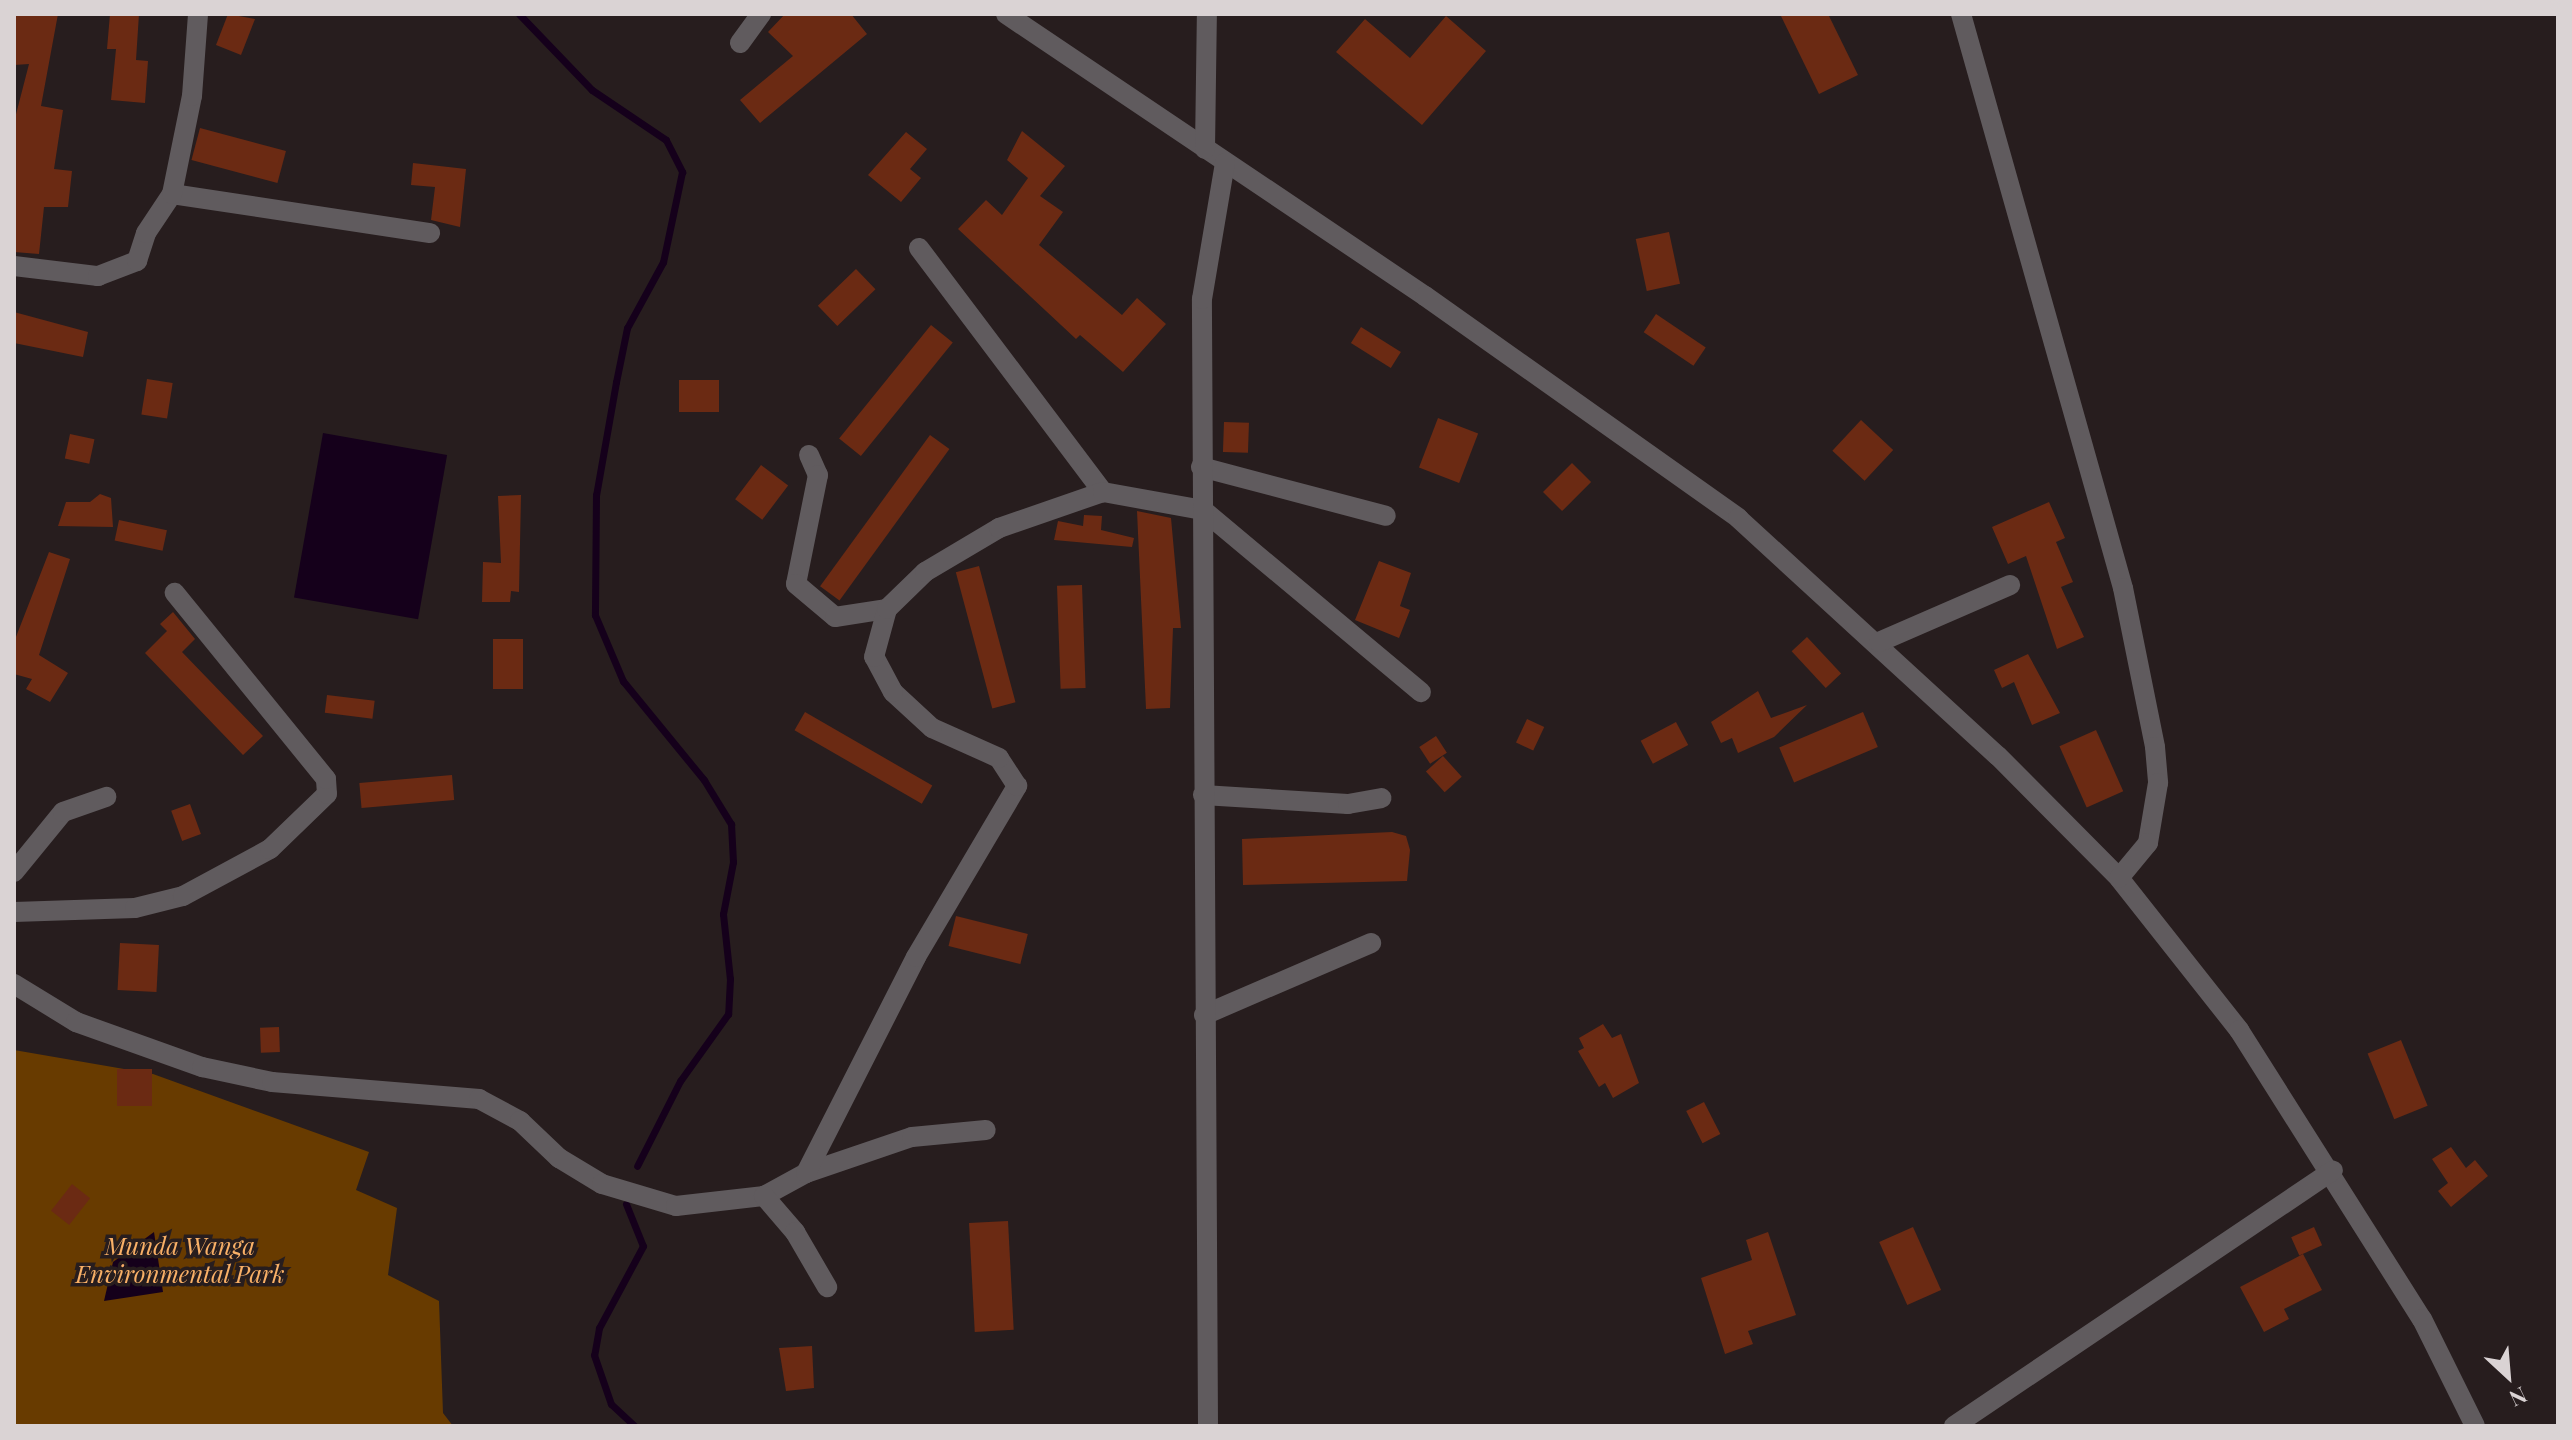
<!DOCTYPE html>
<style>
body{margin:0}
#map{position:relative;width:2572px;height:1440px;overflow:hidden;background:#271d1e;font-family:"Playfair Display",serif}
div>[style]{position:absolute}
.green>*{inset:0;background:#683b00}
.water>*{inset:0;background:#15001b;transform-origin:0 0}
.stream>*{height:7px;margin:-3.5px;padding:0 3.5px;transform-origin:3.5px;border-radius:3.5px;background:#15001b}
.building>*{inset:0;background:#6b2a13;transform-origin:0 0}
.minor>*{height:20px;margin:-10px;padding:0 10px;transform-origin:10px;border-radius:10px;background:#605b5e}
span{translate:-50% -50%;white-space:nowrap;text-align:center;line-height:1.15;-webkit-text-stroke:7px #271d1e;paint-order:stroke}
.park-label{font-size:24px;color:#f9b067;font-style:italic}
.frame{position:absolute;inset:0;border:16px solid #dad3d4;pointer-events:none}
.north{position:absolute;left:2468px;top:1336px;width:80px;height:80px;-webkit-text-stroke:6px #271d1e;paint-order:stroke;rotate:154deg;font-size:22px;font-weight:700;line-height:32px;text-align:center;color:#dad3d4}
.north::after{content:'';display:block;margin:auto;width:28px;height:36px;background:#dad3d4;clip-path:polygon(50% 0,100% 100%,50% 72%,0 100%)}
</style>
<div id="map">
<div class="green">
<i style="clip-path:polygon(14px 1050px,153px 1074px,369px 1152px,356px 1190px,397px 1208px,388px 1275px,439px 1301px,443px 1413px,453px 1426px,14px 1426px)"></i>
</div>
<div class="water">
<i style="left:323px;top:433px;width:126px;height:167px;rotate:10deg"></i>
<i style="clip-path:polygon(154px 1232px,163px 1292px,104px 1301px,113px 1262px)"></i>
</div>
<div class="stream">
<i style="left:519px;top:14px;width:105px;rotate:46.2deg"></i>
<i style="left:592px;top:90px;width:89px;rotate:34deg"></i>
<i style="left:666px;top:140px;width:36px;rotate:63deg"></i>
<i style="left:682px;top:172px;width:92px;rotate:101.9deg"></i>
<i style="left:663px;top:262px;width:75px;rotate:118.6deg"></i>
<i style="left:627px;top:328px;width:55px;rotate:101.5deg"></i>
<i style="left:616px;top:382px;width:115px;rotate:100deg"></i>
<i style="left:596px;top:495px;width:120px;rotate:90.5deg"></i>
<i style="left:595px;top:615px;width:72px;rotate:67deg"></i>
<i style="left:623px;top:681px;width:128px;rotate:50.7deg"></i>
<i style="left:704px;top:780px;width:52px;rotate:58.5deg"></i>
<i style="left:731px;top:824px;width:38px;rotate:87deg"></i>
<i style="left:733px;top:862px;width:53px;rotate:100.9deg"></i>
<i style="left:723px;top:914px;width:65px;rotate:83.9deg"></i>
<i style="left:730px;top:979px;width:35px;rotate:93deg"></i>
<i style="left:728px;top:1014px;width:82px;rotate:125.6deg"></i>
<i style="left:680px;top:1081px;width:95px;rotate:116.8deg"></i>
<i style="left:626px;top:1204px;width:45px;rotate:68deg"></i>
<i style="left:643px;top:1246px;width:93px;rotate:118.2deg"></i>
<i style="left:599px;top:1328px;width:27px;rotate:100deg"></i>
<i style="left:594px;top:1355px;width:52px;rotate:70.9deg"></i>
<i style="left:611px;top:1404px;width:33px;rotate:43deg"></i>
</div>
<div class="building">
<i style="clip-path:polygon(14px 14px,58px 14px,41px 106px,63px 110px,54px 169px,72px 171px,68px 207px,44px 207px,39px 254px,14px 252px,14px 122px,29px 64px,14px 65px)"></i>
<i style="clip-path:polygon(110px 14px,139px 14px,136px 60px,148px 61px,145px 103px,111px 100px,116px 49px,107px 49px)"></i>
<i style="clip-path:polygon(228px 14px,255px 19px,241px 55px,216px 45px)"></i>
<i style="clip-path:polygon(785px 14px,851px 14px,867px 34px,760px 123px,740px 100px,793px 56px,768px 32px)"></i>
<i style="clip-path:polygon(1780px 14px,1828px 14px,1858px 75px,1819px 94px)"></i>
<i style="clip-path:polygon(1446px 16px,1486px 51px,1422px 125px,1336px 52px,1365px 19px,1410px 58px)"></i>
<i style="left:200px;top:128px;width:89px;height:33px;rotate:15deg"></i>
<i style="clip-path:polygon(1022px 131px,1065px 166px,1040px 196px,1063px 212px,1039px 245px,1122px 315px,1137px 298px,1166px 324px,1123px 372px,1080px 335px,1076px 339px,958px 229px,986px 200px,1002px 215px,1028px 178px,1007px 160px)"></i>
<i style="clip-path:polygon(906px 132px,927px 149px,910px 169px,921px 178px,901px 202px,868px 175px)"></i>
<i style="clip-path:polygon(413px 163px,466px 169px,460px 227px,431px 220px,435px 187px,411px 185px)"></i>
<i style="left:1669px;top:232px;width:53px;height:34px;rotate:78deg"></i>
<i style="left:856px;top:269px;width:28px;height:53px;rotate:46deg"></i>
<i style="clip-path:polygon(14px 312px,88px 332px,83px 357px,14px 343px)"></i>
<i style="left:1656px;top:314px;width:60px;height:22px;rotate:34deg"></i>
<i style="left:931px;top:325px;width:28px;height:146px;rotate:39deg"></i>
<i style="left:1361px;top:327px;width:47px;height:19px;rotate:32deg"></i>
<i style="left:147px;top:379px;width:26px;height:36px;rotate:9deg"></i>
<i style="left:679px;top:380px;width:40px;height:32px"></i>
<i style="left:1438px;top:418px;width:43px;height:53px;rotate:21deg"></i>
<i style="left:1861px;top:420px;width:44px;height:42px;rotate:43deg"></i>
<i style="left:1224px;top:422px;width:25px;height:30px;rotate:2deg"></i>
<i style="left:70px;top:434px;width:25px;height:25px;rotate:12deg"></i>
<i style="left:930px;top:435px;width:24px;height:187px;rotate:36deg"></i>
<i style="left:1572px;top:463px;width:27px;height:41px;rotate:45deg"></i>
<i style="left:761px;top:465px;width:34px;height:43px;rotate:37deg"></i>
<i style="clip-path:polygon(100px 494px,111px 498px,113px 527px,58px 526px,66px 502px,90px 502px)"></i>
<i style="clip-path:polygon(521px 495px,519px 592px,511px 591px,510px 602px,482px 602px,483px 562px,501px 563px,498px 496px)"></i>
<i style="clip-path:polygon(2049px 502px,2065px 538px,2056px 542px,2073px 582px,2061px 587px,2084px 637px,2057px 649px,2026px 556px,2008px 564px,1992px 527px)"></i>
<i style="clip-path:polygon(1137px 511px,1171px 518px,1181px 628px,1173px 628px,1170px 708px,1146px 709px)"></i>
<i style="clip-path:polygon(1084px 515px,1102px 516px,1101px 530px,1134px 538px,1132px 547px,1054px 540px,1058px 521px,1083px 526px)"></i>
<i style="left:119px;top:520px;width:49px;height:21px;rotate:12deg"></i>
<i style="clip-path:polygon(49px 552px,70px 559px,39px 655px,68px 673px,50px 702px,26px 689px,32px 679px,14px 674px,14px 642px)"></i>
<i style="clip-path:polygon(1379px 561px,1411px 573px,1400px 606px,1410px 610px,1399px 638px,1355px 620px)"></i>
<i style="left:979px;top:566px;width:141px;height:24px;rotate:75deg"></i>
<i style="left:1082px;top:585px;width:103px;height:25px;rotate:88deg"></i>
<i style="clip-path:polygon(173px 612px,195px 639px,182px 652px,263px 736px,243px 755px,145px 653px,167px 631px,160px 624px)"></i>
<i style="left:1807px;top:637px;width:50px;height:21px;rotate:47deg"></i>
<i style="left:493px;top:639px;width:30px;height:50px"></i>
<i style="clip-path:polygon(2028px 654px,2060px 713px,2032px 725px,2014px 682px,2002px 688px,1994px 670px)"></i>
<i style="clip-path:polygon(1758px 691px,1771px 718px,1807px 705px,1774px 737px,1738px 753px,1732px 738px,1721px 743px,1711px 722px)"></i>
<i style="left:327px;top:695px;width:48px;height:18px;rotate:7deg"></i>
<i style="left:805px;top:712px;width:147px;height:21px;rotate:30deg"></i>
<i style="left:1863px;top:712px;width:38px;height:91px;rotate:67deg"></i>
<i style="left:1527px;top:719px;width:19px;height:26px;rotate:25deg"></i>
<i style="left:1676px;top:722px;width:26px;height:40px;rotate:62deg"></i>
<i style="left:2096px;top:730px;width:67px;height:40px;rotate:66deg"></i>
<i style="left:1436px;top:736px;width:20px;height:20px;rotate:57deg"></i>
<i style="left:1443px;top:756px;width:28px;height:23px;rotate:48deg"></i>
<i style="left:452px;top:775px;width:25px;height:93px;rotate:85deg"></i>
<i style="left:190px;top:804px;width:32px;height:20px;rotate:70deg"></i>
<i style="clip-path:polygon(1392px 832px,1406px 836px,1410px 850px,1407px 881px,1243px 885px,1242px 839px)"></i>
<i style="left:956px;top:916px;width:74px;height:31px;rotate:14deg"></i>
<i style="left:120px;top:943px;width:39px;height:47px;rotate:3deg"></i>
<i style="clip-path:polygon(1603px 1024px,1612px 1038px,1621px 1034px,1639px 1083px,1613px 1098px,1605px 1083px,1599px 1087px,1578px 1051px,1584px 1048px,1579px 1038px)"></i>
<i style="left:279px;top:1027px;width:25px;height:19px;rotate:88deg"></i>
<i style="left:2401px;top:1040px;width:71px;height:36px;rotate:68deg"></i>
<i style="left:117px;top:1069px;width:35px;height:37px"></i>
<i style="left:1704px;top:1102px;width:36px;height:20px;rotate:63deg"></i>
<i style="clip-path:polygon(2451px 1147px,2466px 1168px,2475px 1160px,2488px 1176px,2451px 1207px,2438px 1191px,2448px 1183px,2432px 1159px)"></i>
<i style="left:72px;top:1184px;width:23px;height:34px;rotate:38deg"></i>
<i style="left:1008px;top:1221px;width:109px;height:39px;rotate:87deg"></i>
<i style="left:1913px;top:1227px;width:69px;height:37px;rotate:66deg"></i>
<i style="left:2314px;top:1227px;width:20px;height:25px;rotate:66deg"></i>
<i style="clip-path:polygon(1768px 1232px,1796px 1315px,1748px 1331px,1753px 1344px,1725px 1354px,1701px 1278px,1752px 1260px,1746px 1240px)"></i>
<i style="clip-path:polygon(2303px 1254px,2322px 1290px,2284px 1309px,2289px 1319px,2264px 1332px,2240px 1287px)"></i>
<i style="clip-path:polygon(812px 1346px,814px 1388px,786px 1391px,779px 1348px)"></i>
</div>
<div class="minor">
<i style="left:1006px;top:14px;width:505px;rotate:33.94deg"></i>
<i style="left:1425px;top:296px;width:384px;rotate:35.3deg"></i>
<i style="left:1738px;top:518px;width:352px;rotate:42.5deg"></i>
<i style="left:1998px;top:756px;width:172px;rotate:45.2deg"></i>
<i style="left:2119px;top:878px;width:194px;rotate:51.7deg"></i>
<i style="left:2239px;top:1030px;width:342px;rotate:57.7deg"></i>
<i style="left:2422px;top:1319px;width:119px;rotate:63.6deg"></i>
<i style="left:1961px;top:14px;width:596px;rotate:74.24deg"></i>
<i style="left:2123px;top:588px;width:162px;rotate:78.6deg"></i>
<i style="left:2155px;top:747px;width:36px;rotate:85deg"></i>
<i style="left:2158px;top:783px;width:61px;rotate:99.5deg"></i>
<i style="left:2148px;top:843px;width:45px;rotate:129.6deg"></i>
<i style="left:740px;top:43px;width:36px;rotate:-54deg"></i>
<i style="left:1205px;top:149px;width:135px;rotate:-89.2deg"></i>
<i style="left:172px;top:194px;width:261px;rotate:8.6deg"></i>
<i style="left:919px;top:248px;width:306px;rotate:53deg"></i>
<i style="left:14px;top:266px;width:85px;rotate:6.8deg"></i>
<i style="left:98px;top:276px;width:42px;rotate:-21deg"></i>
<i style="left:137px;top:261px;width:29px;rotate:-72deg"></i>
<i style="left:146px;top:233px;width:47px;rotate:-56.3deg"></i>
<i style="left:172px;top:194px;width:100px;rotate:-78.5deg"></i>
<i style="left:192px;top:96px;width:82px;rotate:-85.8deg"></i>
<i style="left:809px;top:455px;width:22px;rotate:66deg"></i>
<i style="left:818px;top:475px;width:111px;rotate:101.4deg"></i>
<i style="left:796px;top:584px;width:51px;rotate:40.2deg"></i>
<i style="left:835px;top:617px;width:53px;rotate:-8.7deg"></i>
<i style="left:1201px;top:467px;width:191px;rotate:14.8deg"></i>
<i style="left:1879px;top:642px;width:143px;rotate:-23.5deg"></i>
<i style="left:1203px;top:795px;width:145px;rotate:3.6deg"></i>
<i style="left:1348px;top:804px;width:34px;rotate:-10deg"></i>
<i style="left:14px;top:872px;width:77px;rotate:-50.8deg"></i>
<i style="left:63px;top:812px;width:46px;rotate:-19.2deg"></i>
<i style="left:14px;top:912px;width:121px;rotate:-1.9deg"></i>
<i style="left:135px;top:908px;width:49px;rotate:-14deg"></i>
<i style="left:183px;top:896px;width:99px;rotate:-28.4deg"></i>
<i style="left:270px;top:849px;width:79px;rotate:-44deg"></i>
<i style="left:327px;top:794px;width:15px;rotate:-94deg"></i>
<i style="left:326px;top:779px;width:240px;rotate:-129.1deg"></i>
<i style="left:14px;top:984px;width:73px;rotate:31.5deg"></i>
<i style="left:76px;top:1022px;width:134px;rotate:19.7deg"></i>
<i style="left:202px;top:1067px;width:72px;rotate:12.1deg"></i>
<i style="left:272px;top:1082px;width:208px;rotate:4.7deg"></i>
<i style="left:479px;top:1099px;width:47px;rotate:28.2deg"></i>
<i style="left:520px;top:1121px;width:54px;rotate:43.5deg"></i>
<i style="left:559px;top:1158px;width:50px;rotate:31.2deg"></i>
<i style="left:602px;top:1184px;width:77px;rotate:16.6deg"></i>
<i style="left:676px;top:1206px;width:89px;rotate:-6.5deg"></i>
<i style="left:764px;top:1196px;width:48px;rotate:-28.7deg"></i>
<i style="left:806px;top:1173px;width:112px;rotate:-18.8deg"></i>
<i style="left:912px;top:1137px;width:74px;rotate:-5.4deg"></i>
<i style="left:1204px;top:1015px;width:182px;rotate:-23.3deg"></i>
<i style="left:806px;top:1173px;width:242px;rotate:-63deg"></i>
<i style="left:916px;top:957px;width:199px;rotate:-59.4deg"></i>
<i style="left:1017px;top:786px;width:33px;rotate:-123deg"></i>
<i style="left:999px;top:758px;width:73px;rotate:-155.9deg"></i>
<i style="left:932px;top:728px;width:53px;rotate:-137.3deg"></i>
<i style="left:893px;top:692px;width:40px;rotate:-118deg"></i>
<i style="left:874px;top:657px;width:50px;rotate:-74.8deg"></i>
<i style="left:887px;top:609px;width:53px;rotate:-44.2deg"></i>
<i style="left:925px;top:572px;width:86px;rotate:-30.7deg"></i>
<i style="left:999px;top:528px;width:110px;rotate:-19.1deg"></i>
<i style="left:1103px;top:492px;width:102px;rotate:10.2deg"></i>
<i style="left:1203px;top:510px;width:284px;rotate:39.9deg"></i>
<i style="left:764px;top:1196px;width:48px;rotate:49.3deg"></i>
<i style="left:795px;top:1232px;width:64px;rotate:59.8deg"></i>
<i style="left:1208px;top:1426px;width:1127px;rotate:-90.31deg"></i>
<i style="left:1202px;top:299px;width:138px;rotate:-80.4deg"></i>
<i style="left:1954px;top:1426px;width:457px;rotate:-34deg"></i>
</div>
<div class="park-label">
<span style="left:180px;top:1260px">Munda Wanga<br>Environmental Park</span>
</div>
<div class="frame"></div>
<div class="north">N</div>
</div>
